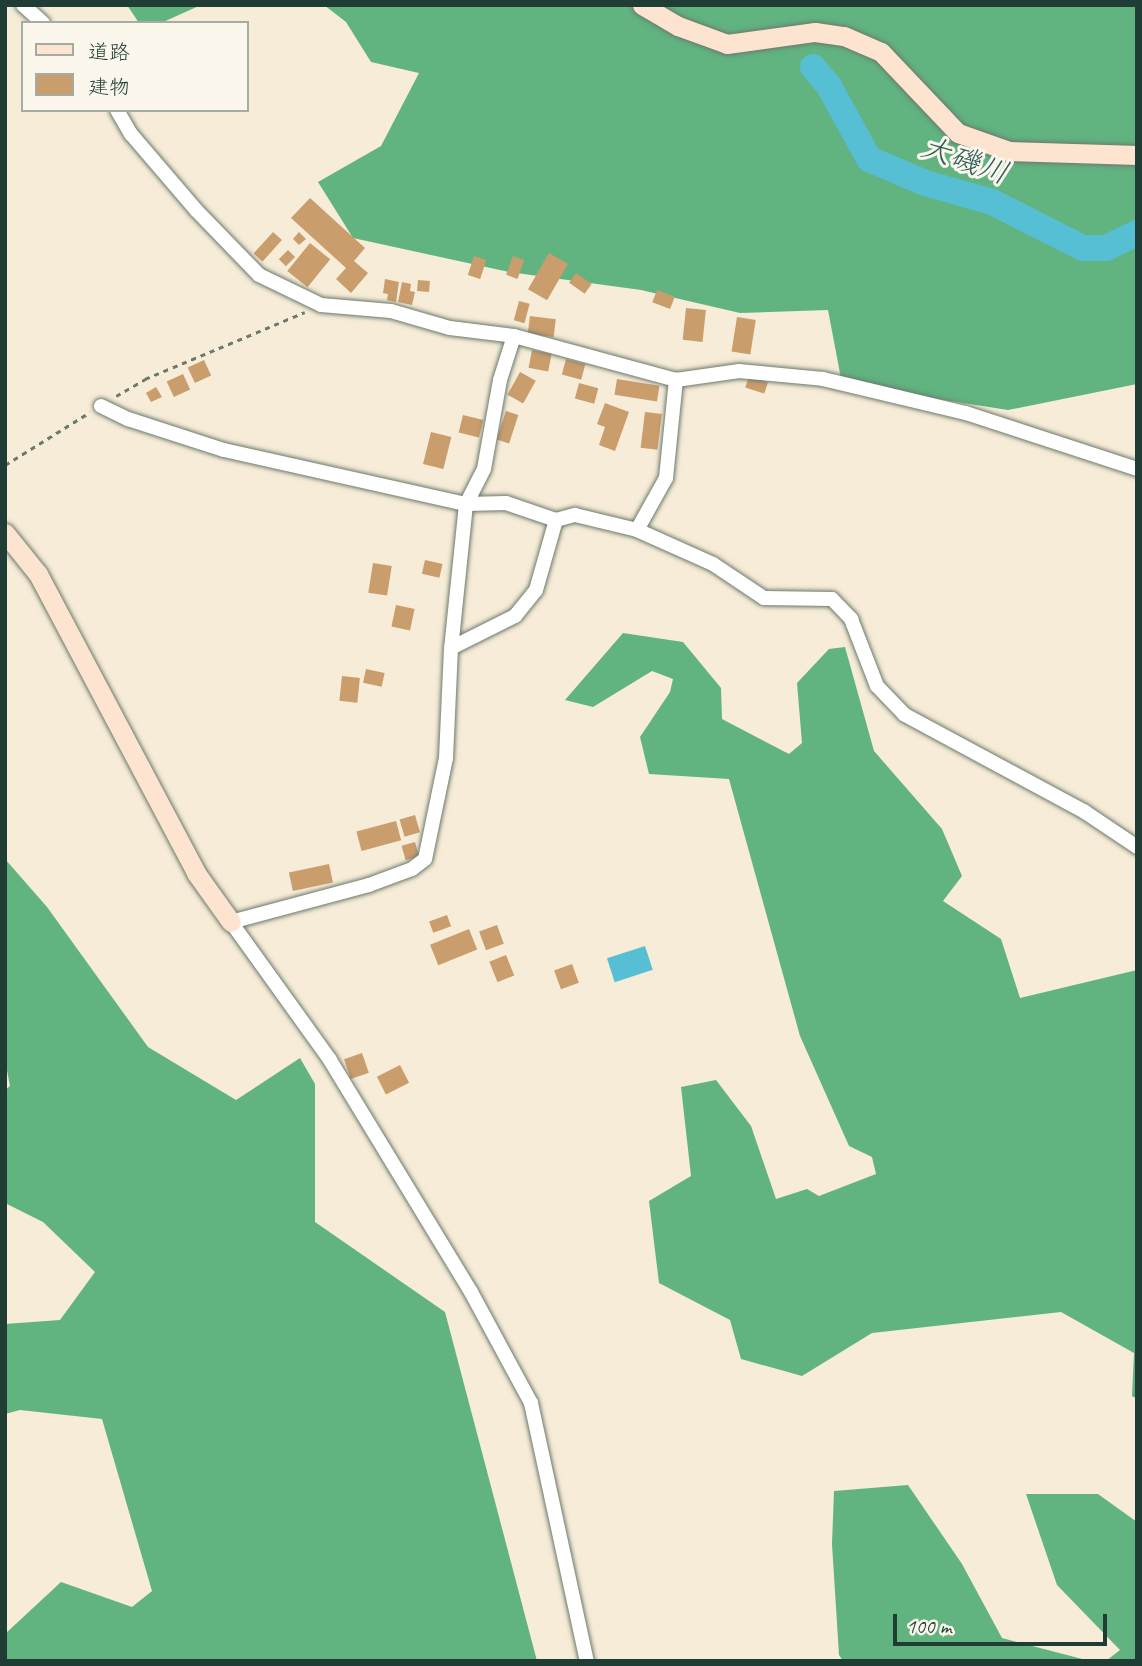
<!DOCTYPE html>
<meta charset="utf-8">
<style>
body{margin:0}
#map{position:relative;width:1142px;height:1666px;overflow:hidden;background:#f7ecd7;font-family:Caveat,"Klee One",sans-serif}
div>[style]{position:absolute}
.forest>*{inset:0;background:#61b380}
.water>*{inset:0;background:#57bfd4;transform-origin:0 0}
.river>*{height:26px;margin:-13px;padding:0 13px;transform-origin:13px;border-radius:13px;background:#57bfd4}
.building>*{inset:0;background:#ca9d6d;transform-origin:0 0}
.path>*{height:2.5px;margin-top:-1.25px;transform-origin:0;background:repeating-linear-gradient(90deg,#6b7a6d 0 5px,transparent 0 10px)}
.roads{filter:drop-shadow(0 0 2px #6b7a6d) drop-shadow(0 0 2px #6b7a6d)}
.street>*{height:14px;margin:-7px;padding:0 7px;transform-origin:7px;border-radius:7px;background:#fff}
.secondary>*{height:19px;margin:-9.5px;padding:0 9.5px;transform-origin:9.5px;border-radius:9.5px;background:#fde4d0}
span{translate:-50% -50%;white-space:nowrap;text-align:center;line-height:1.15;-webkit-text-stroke:6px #fbf7ec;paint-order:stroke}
.water-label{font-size:30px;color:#2d5e5c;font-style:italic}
.frame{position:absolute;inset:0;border:7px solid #1f3d34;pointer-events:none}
.legend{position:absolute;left:21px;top:21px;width:228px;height:91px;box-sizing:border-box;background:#fbf7ec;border:2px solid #a3ada2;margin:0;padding:9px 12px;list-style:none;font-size:21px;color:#1f3d34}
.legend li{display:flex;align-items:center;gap:14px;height:35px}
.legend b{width:35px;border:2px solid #a3ada2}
.scale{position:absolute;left:893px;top:1614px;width:214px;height:32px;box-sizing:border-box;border:4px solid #1f3d34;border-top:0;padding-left:9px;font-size:21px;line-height:24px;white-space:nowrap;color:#1f3d34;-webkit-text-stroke:5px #fbf7ec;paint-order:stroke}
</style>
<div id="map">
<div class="forest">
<i style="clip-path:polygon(127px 5px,201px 5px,161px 23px,139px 23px)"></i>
<i style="clip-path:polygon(324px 5px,1137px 5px,1137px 384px,1008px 410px,842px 384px,828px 310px,740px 313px,641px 290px,509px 272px,353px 238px,318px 182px,381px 146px,419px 73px,371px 62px,346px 22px)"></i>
<i style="clip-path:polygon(623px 633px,683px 642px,721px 688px,722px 719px,789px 754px,802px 743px,797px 683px,829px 649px,845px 647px,874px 751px,942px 829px,962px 876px,943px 901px,1001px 939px,1020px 998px,1137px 970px,1137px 1399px,1132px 1396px,1134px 1353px,1061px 1312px,872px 1333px,802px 1376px,741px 1359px,730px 1320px,659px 1283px,649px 1201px,691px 1176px,681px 1087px,716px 1080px,751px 1126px,776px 1199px,807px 1189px,819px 1196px,876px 1174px,872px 1157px,849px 1146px,800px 1036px,729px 779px,649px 774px,640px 737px,670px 692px,673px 679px,652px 671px,593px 707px,565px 700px)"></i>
<i style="clip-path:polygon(5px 859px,47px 907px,148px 1047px,236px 1100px,300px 1058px,315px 1084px,315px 1222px,445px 1312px,537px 1661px,5px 1661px,5px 1634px,61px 1582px,132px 1607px,152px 1591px,102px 1419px,20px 1410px,5px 1414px,5px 1324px,60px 1320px,95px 1272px,43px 1222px,5px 1203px,5px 1090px,10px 1086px,5px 1060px)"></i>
<i style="clip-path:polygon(908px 1485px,962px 1564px,1002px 1638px,1090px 1661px,843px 1661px,839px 1655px,832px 1544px,834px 1491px)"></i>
<i style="clip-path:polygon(1026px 1494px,1098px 1494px,1137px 1522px,1137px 1661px,1106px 1661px,1120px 1650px,1057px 1585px)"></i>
</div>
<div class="water">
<i style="left:645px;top:946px;width:25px;height:40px;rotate:72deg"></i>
</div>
<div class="river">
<i style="left:813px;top:67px;width:25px;rotate:50deg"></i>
<i style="left:829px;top:86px;width:83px;rotate:61.3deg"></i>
<i style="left:869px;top:159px;width:61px;rotate:23.2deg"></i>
<i style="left:925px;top:183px;width:70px;rotate:15.8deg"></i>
<i style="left:992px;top:202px;width:102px;rotate:26.8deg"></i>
<i style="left:1083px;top:248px;width:23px"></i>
<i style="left:1106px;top:248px;width:34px;rotate:-26deg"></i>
</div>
<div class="building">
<i style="clip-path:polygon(310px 198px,365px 248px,354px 261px,368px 273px,351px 293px,336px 279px,346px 268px,291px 218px)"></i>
<i style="left:273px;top:232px;width:12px;height:29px;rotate:42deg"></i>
<i style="clip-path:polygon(299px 232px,306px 239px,299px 245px,293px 239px)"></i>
<i style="left:310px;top:243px;width:26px;height:36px;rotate:39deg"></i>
<i style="left:288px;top:250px;width:10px;height:13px;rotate:45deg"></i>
<i style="left:549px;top:253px;width:22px;height:42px;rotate:30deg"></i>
<i style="left:474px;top:256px;width:13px;height:20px;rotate:18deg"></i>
<i style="left:513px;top:256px;width:12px;height:20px;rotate:20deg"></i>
<i style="left:576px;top:273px;width:19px;height:12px;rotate:35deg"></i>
<i style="clip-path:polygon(385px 279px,399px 282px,396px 302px,387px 300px,388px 294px,383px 293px)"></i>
<i style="left:418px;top:280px;width:12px;height:11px;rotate:5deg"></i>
<i style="clip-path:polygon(402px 282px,411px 284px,410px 291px,415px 292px,412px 305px,398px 302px)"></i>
<i style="left:657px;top:290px;width:19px;height:13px;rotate:21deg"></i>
<i style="left:519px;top:301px;width:11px;height:20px;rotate:15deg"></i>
<i style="left:686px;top:308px;width:20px;height:32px;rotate:6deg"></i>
<i style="left:530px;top:316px;width:26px;height:18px;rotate:7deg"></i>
<i style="left:737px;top:317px;width:19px;height:35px;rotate:9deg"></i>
<i style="left:532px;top:350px;width:20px;height:18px;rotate:11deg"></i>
<i style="left:566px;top:359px;width:20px;height:16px;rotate:15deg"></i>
<i style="left:204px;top:360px;width:17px;height:18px;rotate:65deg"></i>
<i style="left:520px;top:372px;width:18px;height:26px;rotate:29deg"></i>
<i style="left:183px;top:374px;width:17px;height:18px;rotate:65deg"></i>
<i style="left:749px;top:376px;width:20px;height:12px;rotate:18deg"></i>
<i style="left:617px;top:379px;width:43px;height:16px;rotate:9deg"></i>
<i style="left:579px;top:383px;width:20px;height:16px;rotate:15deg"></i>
<i style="clip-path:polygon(156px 387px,162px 397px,151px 402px,146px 393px)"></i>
<i style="clip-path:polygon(605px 403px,629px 412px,615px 451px,599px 445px,605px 427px,597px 424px)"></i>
<i style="left:506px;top:411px;width:13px;height:30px;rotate:18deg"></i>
<i style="left:645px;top:412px;width:17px;height:36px;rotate:7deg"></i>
<i style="left:463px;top:415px;width:21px;height:18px;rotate:14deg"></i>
<i style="left:431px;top:432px;width:21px;height:33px;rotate:14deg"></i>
<i style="left:425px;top:560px;width:18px;height:14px;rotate:13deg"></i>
<i style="left:373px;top:563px;width:19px;height:30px;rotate:9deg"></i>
<i style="left:396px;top:605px;width:19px;height:22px;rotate:12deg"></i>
<i style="left:366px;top:669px;width:19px;height:14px;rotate:12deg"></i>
<i style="left:342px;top:676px;width:18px;height:25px;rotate:6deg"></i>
<i style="left:415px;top:815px;width:18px;height:16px;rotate:74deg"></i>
<i style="left:396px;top:821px;width:20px;height:41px;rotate:75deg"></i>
<i style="left:415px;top:842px;width:15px;height:14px;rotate:74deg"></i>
<i style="left:329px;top:864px;width:19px;height:41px;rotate:78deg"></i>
<i style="left:447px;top:915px;width:12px;height:19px;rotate:70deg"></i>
<i style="left:497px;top:925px;width:20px;height:19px;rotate:70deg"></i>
<i style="left:469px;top:929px;width:22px;height:42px;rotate:68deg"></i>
<i style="left:506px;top:955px;width:22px;height:18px;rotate:68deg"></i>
<i style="left:572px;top:964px;width:20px;height:19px;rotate:70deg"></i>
<i style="left:362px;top:1053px;width:21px;height:19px;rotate:71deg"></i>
<i style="left:400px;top:1065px;width:20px;height:26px;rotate:63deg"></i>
</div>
<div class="path">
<i style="left:116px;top:396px;width:34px;rotate:-30deg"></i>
<i style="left:145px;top:379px;width:173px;rotate:-22.7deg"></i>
<i style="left:5px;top:465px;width:100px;rotate:-31.9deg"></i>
</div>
<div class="roads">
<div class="street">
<i style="left:23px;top:5px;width:27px;rotate:42deg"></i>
<i style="left:117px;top:110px;width:28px;rotate:60deg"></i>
<i style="left:131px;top:134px;width:101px;rotate:49.4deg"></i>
<i style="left:197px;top:211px;width:89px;rotate:45.9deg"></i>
<i style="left:259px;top:275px;width:69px;rotate:25.8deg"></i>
<i style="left:321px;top:305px;width:70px;rotate:4.9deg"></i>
<i style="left:391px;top:311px;width:61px;rotate:16.1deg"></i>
<i style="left:450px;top:328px;width:64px;rotate:7.1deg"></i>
<i style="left:514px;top:336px;width:168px;rotate:15.2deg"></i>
<i style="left:676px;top:380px;width:64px;rotate:-8.1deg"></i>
<i style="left:739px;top:371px;width:84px;rotate:5.4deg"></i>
<i style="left:823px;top:379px;width:147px;rotate:13.4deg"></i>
<i style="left:966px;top:413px;width:180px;rotate:18.1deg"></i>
<i style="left:514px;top:336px;width:46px;rotate:107.7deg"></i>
<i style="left:500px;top:380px;width:90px;rotate:100.2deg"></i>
<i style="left:484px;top:469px;width:39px;rotate:117deg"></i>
<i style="left:466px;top:504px;width:145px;rotate:95.9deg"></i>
<i style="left:451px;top:648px;width:110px;rotate:92.6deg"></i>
<i style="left:446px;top:758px;width:103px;rotate:101.7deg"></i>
<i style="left:425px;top:859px;width:16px;rotate:142deg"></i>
<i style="left:412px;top:869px;width:46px;rotate:159.6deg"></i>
<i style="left:369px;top:885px;width:143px;rotate:165deg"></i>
<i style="left:231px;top:922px;width:170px;rotate:54.3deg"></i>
<i style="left:330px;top:1060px;width:271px;rotate:58.7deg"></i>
<i style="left:471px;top:1292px;width:126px;rotate:61.6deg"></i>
<i style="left:531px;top:1403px;width:264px;rotate:77.8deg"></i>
<i style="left:101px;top:406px;width:30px;rotate:26deg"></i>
<i style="left:128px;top:419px;width:101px;rotate:17.9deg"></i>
<i style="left:224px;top:450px;width:248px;rotate:12.6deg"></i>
<i style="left:466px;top:504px;width:40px;rotate:-1.4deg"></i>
<i style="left:506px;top:503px;width:53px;rotate:18.8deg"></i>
<i style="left:556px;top:520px;width:20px;rotate:-15deg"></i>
<i style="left:575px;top:515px;width:64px;rotate:13.6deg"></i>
<i style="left:637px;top:530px;width:83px;rotate:24.1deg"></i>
<i style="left:713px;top:564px;width:61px;rotate:33.7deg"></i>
<i style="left:764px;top:598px;width:68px;rotate:0.8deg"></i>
<i style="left:832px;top:599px;width:28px;rotate:46deg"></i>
<i style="left:851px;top:619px;width:72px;rotate:68.8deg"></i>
<i style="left:877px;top:686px;width:40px;rotate:46deg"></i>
<i style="left:905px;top:715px;width:204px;rotate:28.3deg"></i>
<i style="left:1085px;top:812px;width:63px;rotate:33.9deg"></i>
<i style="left:637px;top:530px;width:60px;rotate:-60.9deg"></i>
<i style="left:666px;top:478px;width:99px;rotate:-84.2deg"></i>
<i style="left:451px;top:648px;width:72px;rotate:-26.6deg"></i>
<i style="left:515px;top:616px;width:33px;rotate:-51deg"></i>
<i style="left:536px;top:590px;width:73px;rotate:-74.1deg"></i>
</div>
<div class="secondary">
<i style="left:642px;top:5px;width:42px;rotate:30.3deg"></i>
<i style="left:678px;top:26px;width:52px;rotate:20.2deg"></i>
<i style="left:727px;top:44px;width:89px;rotate:-7.8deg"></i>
<i style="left:815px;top:32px;width:29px;rotate:8deg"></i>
<i style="left:844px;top:36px;width:40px;rotate:23.4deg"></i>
<i style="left:881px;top:52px;width:112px;rotate:46.5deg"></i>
<i style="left:958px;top:133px;width:54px;rotate:19.4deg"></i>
<i style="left:1009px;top:151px;width:128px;rotate:1.8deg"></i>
<i style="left:5px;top:533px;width:53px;rotate:51.2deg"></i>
<i style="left:38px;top:574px;width:338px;rotate:62.1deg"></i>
<i style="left:196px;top:873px;width:60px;rotate:54.5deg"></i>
</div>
</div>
<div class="water-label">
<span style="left:965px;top:160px;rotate:19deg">大磯川</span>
</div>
<div class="frame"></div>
<ul class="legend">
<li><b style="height:9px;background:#fde4d0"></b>道路</li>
<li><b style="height:19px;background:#ca9d6d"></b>建物</li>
</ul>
<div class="scale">100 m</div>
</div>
